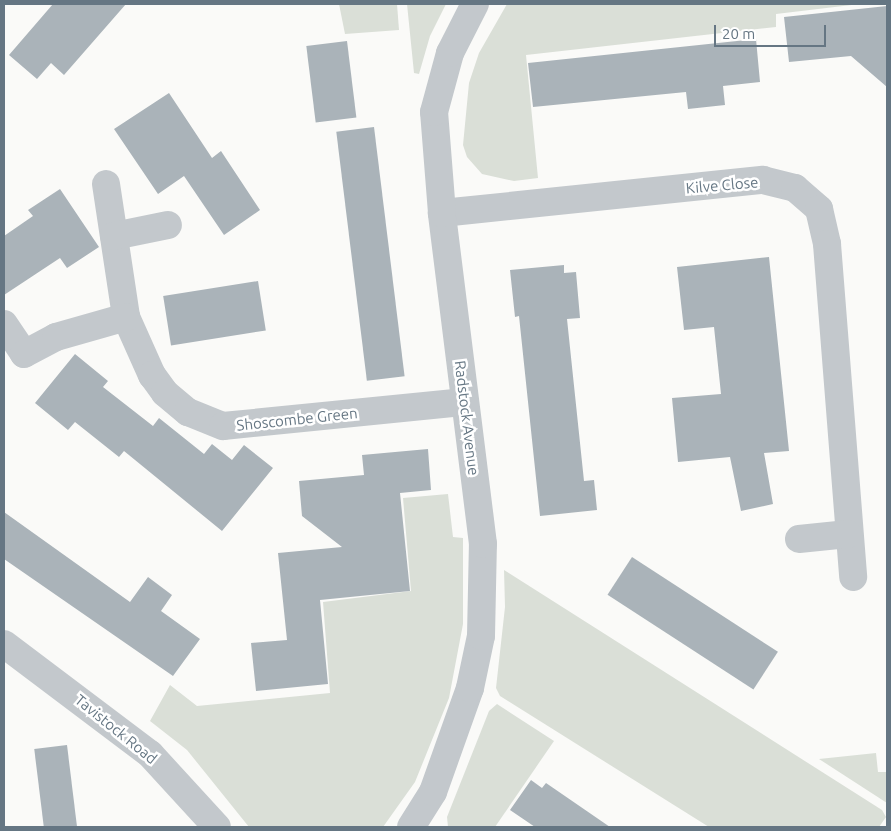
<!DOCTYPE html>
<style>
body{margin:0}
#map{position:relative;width:891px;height:831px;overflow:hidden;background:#fafaf8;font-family:Ubuntu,sans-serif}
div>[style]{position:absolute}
.green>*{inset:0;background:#dadfd7}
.building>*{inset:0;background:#aab3b9;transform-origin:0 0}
.street>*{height:28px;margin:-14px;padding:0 14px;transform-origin:14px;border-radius:14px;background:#c3c8cc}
span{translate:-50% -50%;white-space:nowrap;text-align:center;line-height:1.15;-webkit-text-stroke:5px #fff;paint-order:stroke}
.street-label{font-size:15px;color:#657683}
.frame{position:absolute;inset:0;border:5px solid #657683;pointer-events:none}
.scale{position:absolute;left:714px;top:25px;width:112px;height:22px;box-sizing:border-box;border:2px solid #657683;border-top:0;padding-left:6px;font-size:15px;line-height:18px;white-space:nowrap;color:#657683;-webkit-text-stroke:4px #fff;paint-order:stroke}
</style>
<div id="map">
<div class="green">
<i style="clip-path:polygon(339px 4px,397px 4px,399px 30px,345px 34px)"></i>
<i style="clip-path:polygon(407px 4px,446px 4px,430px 36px,419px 74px,414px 73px)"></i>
<i style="clip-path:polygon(507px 4px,860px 4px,776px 14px,776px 27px,526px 55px,538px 178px,514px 181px,482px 174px,467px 157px,463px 145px,469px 83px,479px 53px)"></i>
<i style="clip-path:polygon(448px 494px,453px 537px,463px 538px,463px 624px,449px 698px,415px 782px,383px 827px,249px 827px,187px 750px,150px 721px,170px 685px,197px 706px,330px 693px,323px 602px,411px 591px,403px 498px)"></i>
<i style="clip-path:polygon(504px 570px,882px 810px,886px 817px,879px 827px,709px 827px,500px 696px,496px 688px,505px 607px)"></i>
<i style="clip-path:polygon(497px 704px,554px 741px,495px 827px,448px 827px,447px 817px,489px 711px)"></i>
<i style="clip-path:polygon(876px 753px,878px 772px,887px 772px,887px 803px,819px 759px)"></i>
</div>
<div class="building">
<i style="clip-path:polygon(53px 4px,126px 4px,64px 75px,51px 63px,37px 79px,9px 55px)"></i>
<i style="clip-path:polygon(887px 6px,887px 87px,851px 56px,789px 62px,784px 17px)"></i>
<i style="clip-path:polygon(756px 39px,760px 82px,723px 86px,725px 105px,688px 109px,686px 92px,533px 107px,528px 63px)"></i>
<i style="left:347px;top:41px;width:77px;height:41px;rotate:83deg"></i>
<i style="clip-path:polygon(169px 93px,212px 158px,221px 151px,260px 210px,224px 235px,184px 176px,158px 194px,114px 129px)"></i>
<i style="left:374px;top:127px;width:251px;height:38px;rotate:83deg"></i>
<i style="clip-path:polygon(60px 189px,99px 247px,67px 268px,60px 258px,4px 295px,4px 236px,33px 216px,28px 210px)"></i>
<i style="clip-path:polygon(769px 257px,789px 451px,764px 453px,773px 504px,741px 511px,730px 457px,678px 462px,672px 398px,721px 394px,714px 327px,684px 330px,677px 267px)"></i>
<i style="clip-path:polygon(564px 265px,564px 273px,576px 272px,580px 318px,567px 319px,584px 481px,594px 480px,597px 510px,540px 516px,519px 316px,515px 317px,510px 270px)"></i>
<i style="left:258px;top:281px;width:50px;height:96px;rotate:81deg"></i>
<i style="clip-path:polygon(75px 354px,108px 381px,103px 387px,153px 426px,159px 418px,204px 454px,212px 444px,232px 460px,244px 445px,273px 468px,222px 531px,124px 451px,119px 457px,75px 422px,68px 430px,35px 403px)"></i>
<i style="clip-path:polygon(428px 449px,431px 490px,400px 493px,410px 591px,320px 600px,328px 684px,256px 691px,251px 643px,287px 640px,278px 553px,342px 547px,302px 516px,299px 481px,364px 475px,362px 455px)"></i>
<i style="clip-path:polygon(4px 512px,130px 602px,148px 577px,172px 595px,161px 611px,200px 639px,173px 676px,4px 559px)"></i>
<i style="left:632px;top:557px;width:174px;height:45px;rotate:33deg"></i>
<i style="left:67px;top:745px;width:83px;height:33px;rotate:83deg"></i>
<i style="clip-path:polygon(531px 780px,542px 788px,546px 783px,610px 827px,535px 827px,510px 810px)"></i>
</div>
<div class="street">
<i style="left:106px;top:184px;width:134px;rotate:81.4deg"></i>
<i style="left:126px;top:317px;width:64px;rotate:65.9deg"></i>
<i style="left:152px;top:375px;width:22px;rotate:54deg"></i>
<i style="left:165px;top:393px;width:30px;rotate:40deg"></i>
<i style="left:188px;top:412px;width:38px;rotate:22deg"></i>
<i style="left:223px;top:426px;width:243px;rotate:-5.7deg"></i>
<i style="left:442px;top:213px;width:323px;rotate:-5.9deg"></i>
<i style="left:763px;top:180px;width:33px;rotate:14deg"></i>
<i style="left:795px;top:188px;width:32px;rotate:41deg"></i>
<i style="left:819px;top:209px;width:36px;rotate:77deg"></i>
<i style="left:827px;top:244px;width:334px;rotate:85.5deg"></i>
<i style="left:114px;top:236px;width:55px;rotate:-11.5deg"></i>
<i style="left:4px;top:324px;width:36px;rotate:56deg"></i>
<i style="left:24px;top:354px;width:36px;rotate:-28deg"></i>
<i style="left:56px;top:337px;width:73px;rotate:-15.9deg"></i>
<i style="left:799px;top:539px;width:49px;rotate:-5.8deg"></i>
<i style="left:4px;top:644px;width:183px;rotate:37deg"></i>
<i style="left:150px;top:754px;width:99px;rotate:47.5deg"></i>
<i style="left:411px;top:827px;width:41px;rotate:-57.8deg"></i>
<i style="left:433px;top:792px;width:110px;rotate:-70.4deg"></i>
<i style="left:470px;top:688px;width:53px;rotate:-78.1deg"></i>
<i style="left:481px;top:636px;width:92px;rotate:-88.8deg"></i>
<i style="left:483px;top:544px;width:334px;rotate:-97.1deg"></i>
<i style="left:442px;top:213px;width:101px;rotate:-94.5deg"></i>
<i style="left:434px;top:112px;width:61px;rotate:-74.8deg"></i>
<i style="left:450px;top:53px;width:55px;rotate:-63deg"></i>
</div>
<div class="street-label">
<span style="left:722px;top:185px;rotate:-5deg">Kilve Close</span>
<span style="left:467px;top:418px;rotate:83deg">Radstock Avenue</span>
<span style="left:297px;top:419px;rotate:-6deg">Shoscombe Green</span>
<span style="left:116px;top:729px;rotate:39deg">Tavistock Road</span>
</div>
<div class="frame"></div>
<div class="scale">20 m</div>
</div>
